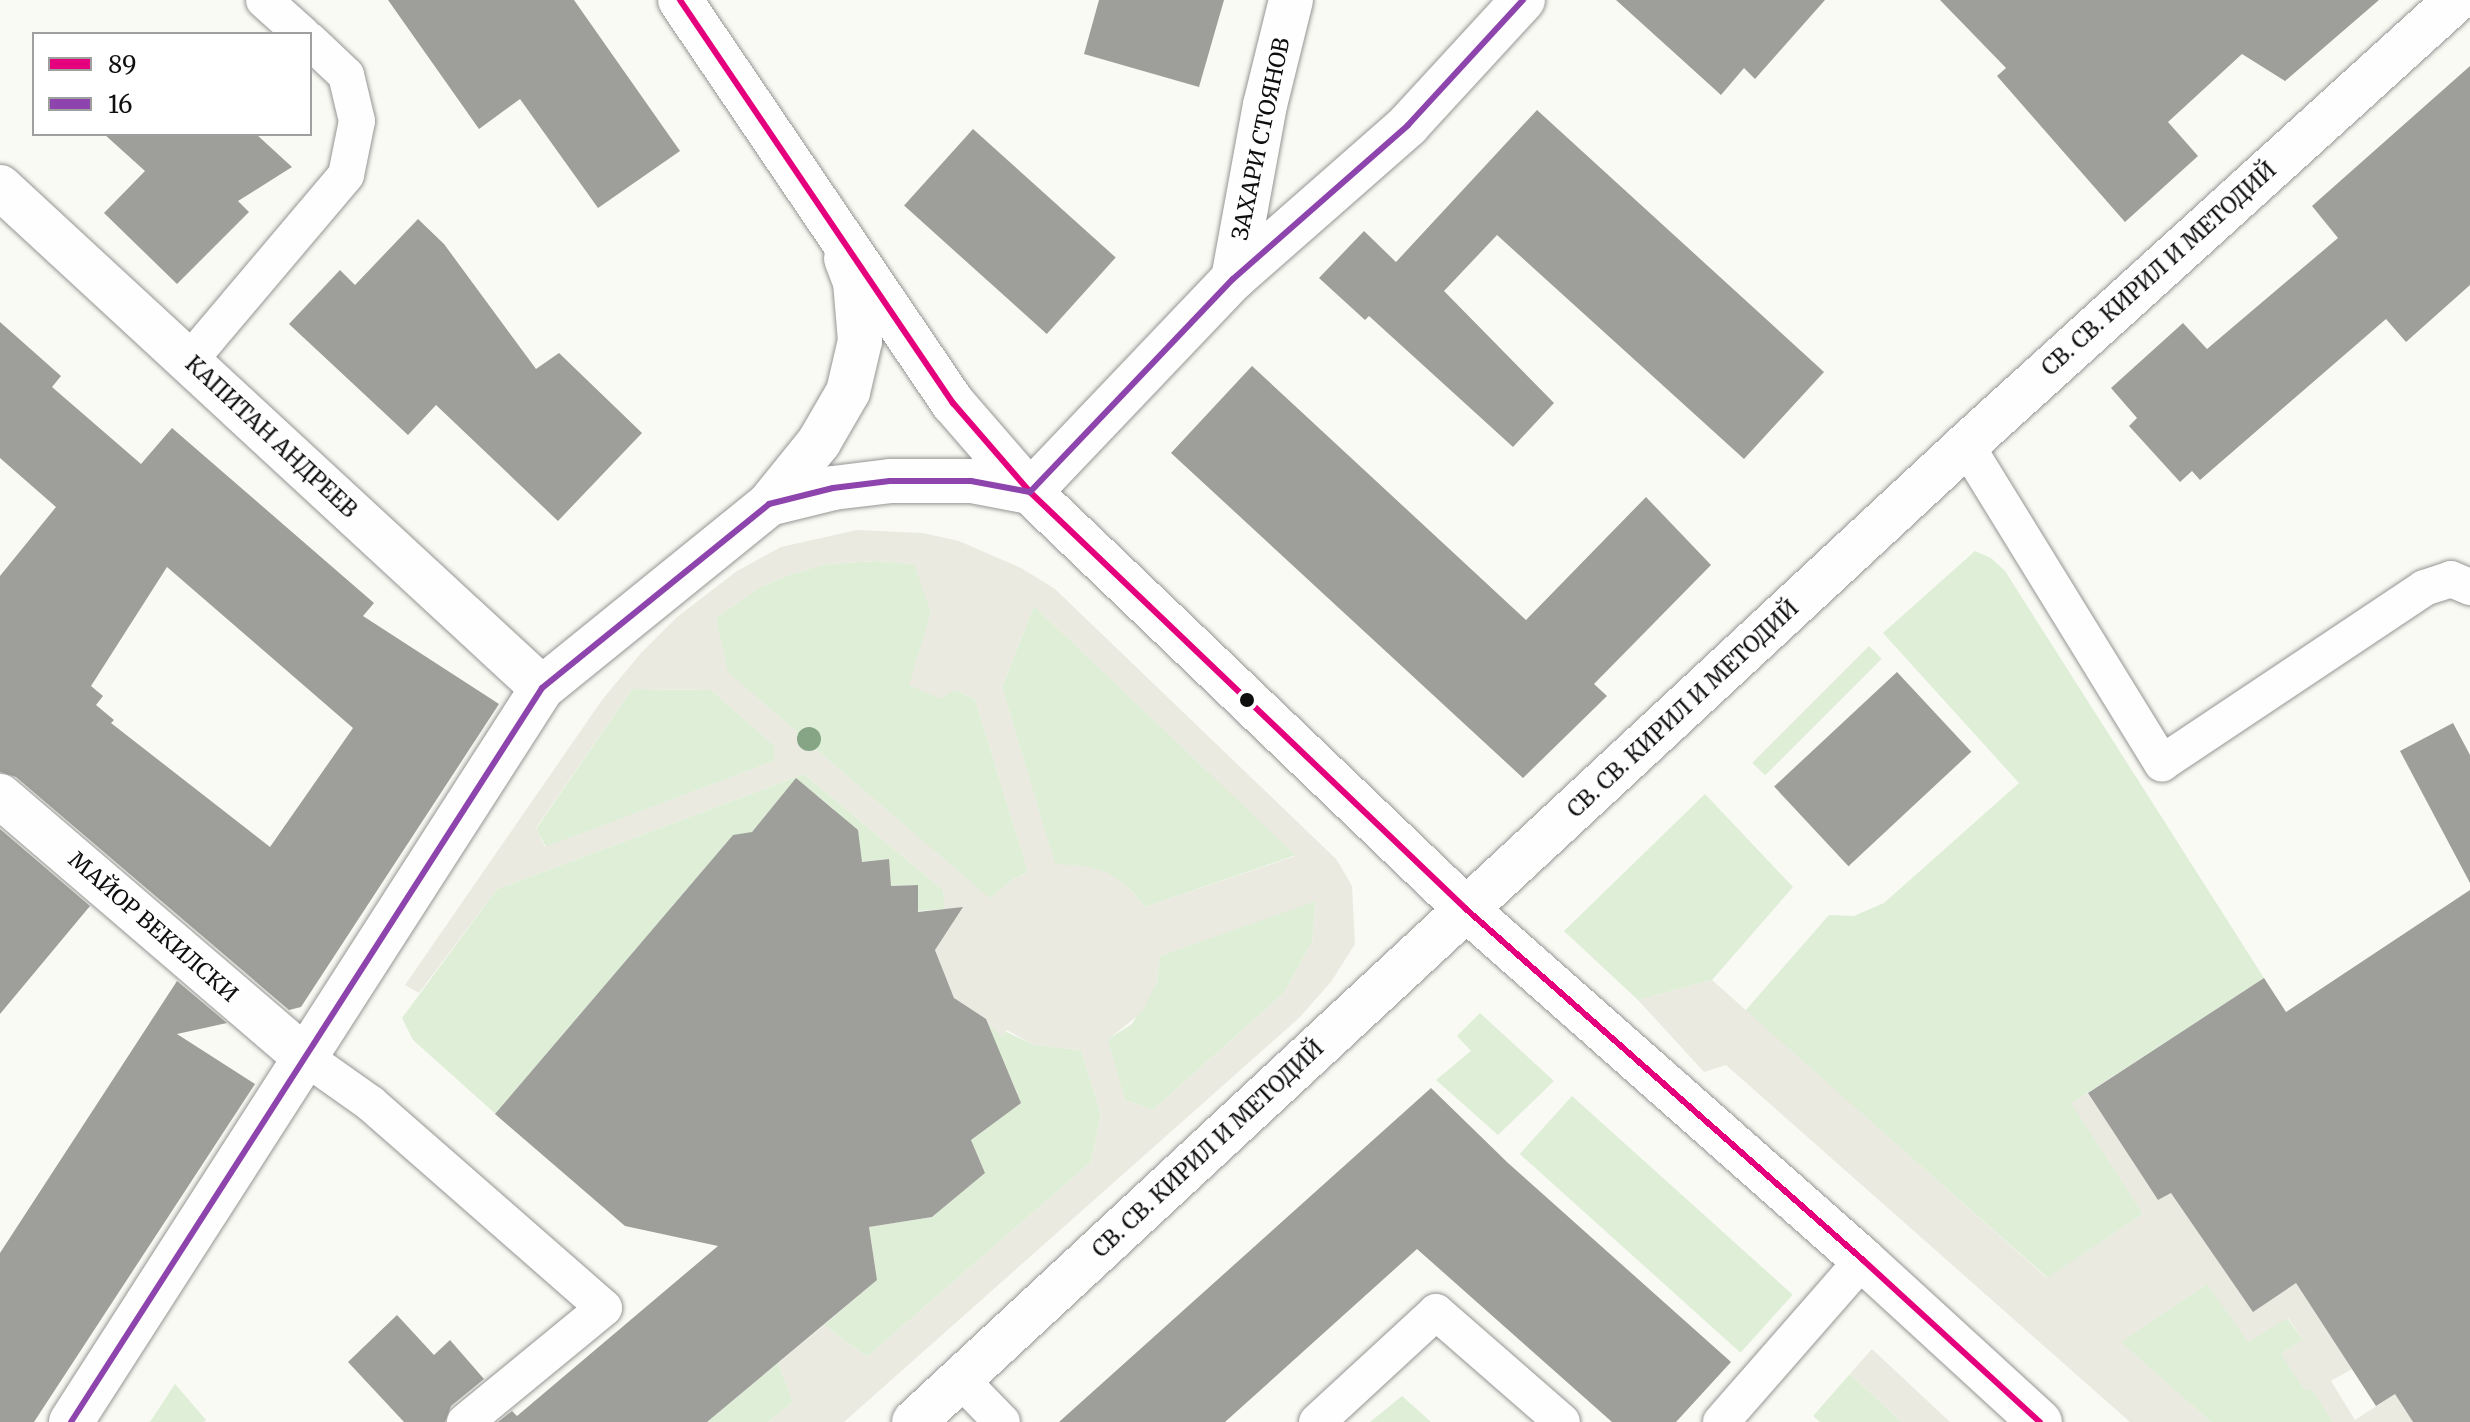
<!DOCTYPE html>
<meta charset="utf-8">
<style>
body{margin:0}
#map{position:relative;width:2470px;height:1422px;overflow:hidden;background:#fafaf5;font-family:Merriweather,serif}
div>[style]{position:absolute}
.green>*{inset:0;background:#deeed7;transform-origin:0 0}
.plaza>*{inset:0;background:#eaeae1}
.building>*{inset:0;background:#9e9e9a;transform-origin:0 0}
.roads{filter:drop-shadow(0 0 2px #959593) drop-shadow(0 0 2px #959593)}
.service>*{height:36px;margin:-18px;padding:0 18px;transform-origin:18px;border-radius:18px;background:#fefefe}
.minor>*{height:44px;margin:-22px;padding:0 22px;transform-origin:22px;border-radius:22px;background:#fefefe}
.bus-1>*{height:6px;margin:-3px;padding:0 3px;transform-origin:3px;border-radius:3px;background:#e5007d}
.bus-2>*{height:6px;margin:-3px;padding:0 3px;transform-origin:3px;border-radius:3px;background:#8e44ad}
.trees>*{width:24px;height:24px;margin:-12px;border-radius:50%;background:#85a585}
.dots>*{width:22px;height:22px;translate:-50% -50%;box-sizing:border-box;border:4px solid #fff;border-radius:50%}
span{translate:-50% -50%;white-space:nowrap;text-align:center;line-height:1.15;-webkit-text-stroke:8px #fff;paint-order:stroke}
.street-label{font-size:22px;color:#0f0f0f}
.legend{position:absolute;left:32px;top:32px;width:280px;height:104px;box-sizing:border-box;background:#fff;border:2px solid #9f9f9f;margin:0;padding:10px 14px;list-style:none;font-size:24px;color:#0f0f0f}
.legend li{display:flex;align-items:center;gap:16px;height:40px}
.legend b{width:40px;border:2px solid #9f9f9f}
</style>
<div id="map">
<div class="green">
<i style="clip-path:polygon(1975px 551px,1991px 558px,2005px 571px,2264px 978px,2072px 1103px,2143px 1214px,2048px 1278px,1745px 1011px,1829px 915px,1854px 916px,1884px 903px,2019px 783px,1883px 633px)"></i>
<i style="clip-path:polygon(877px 561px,915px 564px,931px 612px,910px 685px,955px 690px,975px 699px,1028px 872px,1012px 880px,990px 899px,817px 750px,808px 751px,797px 740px,797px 732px,727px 672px,716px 618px,760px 587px,789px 575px,826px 564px)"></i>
<i style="clip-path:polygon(1034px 606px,1296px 855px,1145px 907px,1129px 888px,1084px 866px,1055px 865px,1002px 687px)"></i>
<i style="left:1869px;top:646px;width:18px;height:165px;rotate:45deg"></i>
<i style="clip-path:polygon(632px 689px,711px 690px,775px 746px,774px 761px,546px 847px,536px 829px)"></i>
<i style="clip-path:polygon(804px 774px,943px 890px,945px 909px,918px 911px,918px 885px,891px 886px,888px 859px,862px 862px,833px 836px,834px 809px,805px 786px,789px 787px,747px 838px,733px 835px,507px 1100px,503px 1114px,508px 1125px,413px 1040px,402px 1018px,497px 889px)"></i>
<i style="clip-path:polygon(1705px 794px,1793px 887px,1712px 980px,1638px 1000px,1564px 931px)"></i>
<i style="clip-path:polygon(1316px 900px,1312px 942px,1284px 993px,1153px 1110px,1125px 1100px,1107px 1040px,1132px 1024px,1157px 982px,1160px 956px)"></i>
<i style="clip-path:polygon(1480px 1013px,1554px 1081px,1498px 1135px,1436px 1080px,1471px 1051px,1457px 1036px)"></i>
<i style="clip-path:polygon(987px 1023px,1034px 1045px,1081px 1050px,1101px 1115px,1091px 1162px,867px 1357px,824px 1325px,877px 1280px,869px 1227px,932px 1217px,985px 1173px,971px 1140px,1012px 1109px,1017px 1093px)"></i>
<i style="left:1572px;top:1096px;width:297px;height:78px;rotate:42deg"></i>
<i style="clip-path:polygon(2207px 1284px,2287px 1318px,2303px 1340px,2281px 1354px,2312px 1388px,2333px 1422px,2211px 1422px,2120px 1342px)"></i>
<i style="clip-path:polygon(778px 1363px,793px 1402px,768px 1422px,707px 1422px)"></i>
<i style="clip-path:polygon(1850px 1374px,1902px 1422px,1820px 1422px,1813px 1416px)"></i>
<i style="clip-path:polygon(175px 1384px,206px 1420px,204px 1422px,150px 1422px)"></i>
<i style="clip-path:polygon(1402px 1396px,1431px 1422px,1370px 1422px)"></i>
</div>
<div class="plaza">
<i style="clip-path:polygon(evenodd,857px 530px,923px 533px,959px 541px,1021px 568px,1055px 589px,1337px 860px,1352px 886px,1355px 944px,1331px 982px,1299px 1018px,844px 1422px,768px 1422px,793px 1402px,778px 1363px,824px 1325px,867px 1357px,1091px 1162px,1101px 1115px,1081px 1050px,1033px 1045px,1007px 1030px,1002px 1037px,987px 1023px,961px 1014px,935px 950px,947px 930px,943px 890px,804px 774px,497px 889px,419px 993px,405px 985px,602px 700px,641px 653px,677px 617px,737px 571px,781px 547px,857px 530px,877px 561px,914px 564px,931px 612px,909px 685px,941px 699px,955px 690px,975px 699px,1028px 872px,1012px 880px,990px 898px,817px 750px,808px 751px,797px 740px,797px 732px,728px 672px,716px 618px,760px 587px,789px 575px,826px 564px,877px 561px,857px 530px,1034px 606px,1295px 855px,1295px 856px,1145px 907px,1129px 888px,1107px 872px,1084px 866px,1055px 864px,1002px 687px,1034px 606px,857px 530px,632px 689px,711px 690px,774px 746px,774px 761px,545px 847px,536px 828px,632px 689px,857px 530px,1316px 901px,1312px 942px,1284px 993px,1153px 1110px,1125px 1100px,1108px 1040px,1143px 1011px,1157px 982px,1160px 956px,1316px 901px)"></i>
<i style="clip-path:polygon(1712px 980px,2047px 1278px,2143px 1214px,2071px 1103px,2088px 1093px,2158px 1200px,2171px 1193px,2254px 1311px,2296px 1283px,2352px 1369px,2331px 1381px,2355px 1420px,2395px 1394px,2413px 1422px,2333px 1422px,2312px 1389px,2305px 1391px,2281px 1354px,2303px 1340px,2288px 1318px,2248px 1342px,2207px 1284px,2121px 1342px,2211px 1422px,2130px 1422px,1726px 1065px,1704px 1072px,1638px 1000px)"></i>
<i style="clip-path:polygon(1872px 1349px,1950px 1422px,1902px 1422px,1850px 1374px)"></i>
</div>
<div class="building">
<i style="clip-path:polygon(388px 0,574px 0,680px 151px,598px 208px,520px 99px,479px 129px)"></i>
<i style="clip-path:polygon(1099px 0,1224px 0,1199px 87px,1084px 54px)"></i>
<i style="clip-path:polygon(1616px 0,1825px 0,1755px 79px,1744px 68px,1721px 95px)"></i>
<i style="clip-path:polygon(1940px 0,2379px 0,2285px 81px,2242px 54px,2168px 122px,2198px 156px,2125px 222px,1997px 76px,2006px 68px)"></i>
<i style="clip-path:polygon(2470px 66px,2470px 285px,2406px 342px,2386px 319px,2200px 480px,2192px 471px,2180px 482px,2129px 426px,2137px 418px,2111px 388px,2183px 323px,2207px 349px,2338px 238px,2312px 206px)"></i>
<i style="clip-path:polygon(1537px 110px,1824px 372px,1744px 459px,1497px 235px,1444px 291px,1554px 403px,1513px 447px,1369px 316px,1365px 320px,1319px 278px,1364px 231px,1396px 262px)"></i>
<i style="left:973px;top:129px;width:192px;height:103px;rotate:42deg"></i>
<i style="clip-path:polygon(104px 134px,256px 134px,292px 167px,238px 201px,249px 212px,177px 284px,104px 213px,145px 171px)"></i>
<i style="clip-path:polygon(418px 219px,444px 244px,536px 369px,559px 353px,642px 433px,558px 521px,436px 405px,408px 435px,289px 324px,340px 270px,355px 285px)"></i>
<i style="clip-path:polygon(evenodd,0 322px,61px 376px,52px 387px,141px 464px,172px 428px,374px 603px,363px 616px,499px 704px,301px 1007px,289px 1010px,16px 777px,0 772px,0 576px,56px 507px,0 458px,0 322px,167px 567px,353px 728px,270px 847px,111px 723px,114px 720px,96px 705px,103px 696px,91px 686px,167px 567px)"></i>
<i style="clip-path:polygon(1252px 366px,1526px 620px,1646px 497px,1711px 565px,1594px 684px,1607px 696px,1523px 778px,1171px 453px)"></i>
<i style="left:1897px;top:672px;width:109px;height:168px;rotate:47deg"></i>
<i style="clip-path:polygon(2453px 723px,2470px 755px,2470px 883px,2400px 751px)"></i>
<i style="clip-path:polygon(796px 778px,858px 830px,862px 862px,889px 859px,891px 886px,918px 885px,918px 912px,963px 907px,935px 950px,954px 998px,986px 1019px,1021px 1103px,971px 1140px,985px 1173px,932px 1217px,869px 1227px,877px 1280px,707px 1422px,498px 1422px,512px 1411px,517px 1416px,718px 1246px,625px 1226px,495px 1114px,733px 835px,752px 832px)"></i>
<i style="clip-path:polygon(0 829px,90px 906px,0 1014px)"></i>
<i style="clip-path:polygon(2470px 890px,2470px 1422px,2413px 1422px,2395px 1394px,2376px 1406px,2296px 1283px,2253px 1312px,2171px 1193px,2158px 1200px,2088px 1093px,2264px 978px,2286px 1012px)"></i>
<i style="clip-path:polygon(177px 981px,227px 1023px,177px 1034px,255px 1084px,34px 1422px,0 1422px,0 1253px)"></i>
<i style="clip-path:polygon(1431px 1088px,1508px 1163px,1731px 1362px,1676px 1422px,1612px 1422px,1417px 1249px,1225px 1422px,1059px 1422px)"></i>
<i style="clip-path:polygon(397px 1315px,434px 1355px,450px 1340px,484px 1379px,451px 1406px,445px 1422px,404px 1422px,348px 1362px)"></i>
</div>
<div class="roads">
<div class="service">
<i style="left:264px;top:0;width:51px;rotate:41.8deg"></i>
<i style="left:189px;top:361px;width:243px;rotate:-49.8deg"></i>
<i style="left:346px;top:175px;width:55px;rotate:-78.5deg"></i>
<i style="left:357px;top:121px;width:47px;rotate:-103.4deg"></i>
<i style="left:346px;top:75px;width:50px;rotate:-136.6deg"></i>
<i style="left:1966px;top:445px;width:374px;rotate:58.4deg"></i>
<i style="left:2162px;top:763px;width:315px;rotate:-33.7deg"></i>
<i style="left:2424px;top:588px;width:28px;rotate:-18deg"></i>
<i style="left:2451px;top:579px;width:21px;rotate:23deg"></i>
<i style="left:305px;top:1057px;width:80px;rotate:35.3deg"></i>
<i style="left:370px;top:1103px;width:311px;rotate:41.2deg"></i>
<i style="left:604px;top:1308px;width:180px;rotate:140.6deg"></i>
<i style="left:960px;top:1379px;width:60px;rotate:45.7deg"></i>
<i style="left:1317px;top:1422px;width:162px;rotate:-42.7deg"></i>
<i style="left:1436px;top:1312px;width:167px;rotate:41.1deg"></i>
<i style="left:1721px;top:1422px;width:215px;rotate:-48.8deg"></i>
</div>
<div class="minor">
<i style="left:680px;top:0;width:487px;rotate:55.9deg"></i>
<i style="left:953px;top:403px;width:118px;rotate:49.1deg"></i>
<i style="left:1030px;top:492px;width:603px;rotate:43.72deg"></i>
<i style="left:1466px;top:909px;width:530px;rotate:41.48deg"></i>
<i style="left:1863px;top:1260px;width:240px;rotate:42.5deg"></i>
<i style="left:0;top:187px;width:738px;rotate:42.75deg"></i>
<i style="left:1233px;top:279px;width:177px;rotate:-79.6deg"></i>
<i style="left:1265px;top:105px;width:108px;rotate:-76.1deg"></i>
<i style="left:769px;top:504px;width:80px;rotate:-51.1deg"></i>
<i style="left:819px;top:442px;width:58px;rotate:-59.9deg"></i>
<i style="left:848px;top:392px;width:52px;rotate:-76.8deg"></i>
<i style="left:860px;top:341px;width:59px;rotate:-94.8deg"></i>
<i style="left:855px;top:282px;width:25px;rotate:-111deg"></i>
<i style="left:0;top:796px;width:401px;rotate:40.6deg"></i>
<i style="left:71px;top:1422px;width:872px;rotate:-57.31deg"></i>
<i style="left:542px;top:688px;width:292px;rotate:-39deg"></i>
<i style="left:769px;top:504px;width:66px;rotate:-14deg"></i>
<i style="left:833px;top:488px;width:57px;rotate:-7deg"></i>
<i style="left:890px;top:481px;width:81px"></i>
<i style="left:971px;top:481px;width:60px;rotate:10.6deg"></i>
<i style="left:1030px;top:492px;width:294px;rotate:-46.4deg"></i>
<i style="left:1233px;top:279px;width:233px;rotate:-41.3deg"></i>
<i style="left:1408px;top:125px;width:170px;rotate:-47.4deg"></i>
<i style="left:914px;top:1422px;width:1436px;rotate:-42.88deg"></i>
<i style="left:1966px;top:445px;width:662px;rotate:-42.24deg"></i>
</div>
</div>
<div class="bus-1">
<i style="left:680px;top:0;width:487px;rotate:55.9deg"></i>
<i style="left:953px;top:403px;width:118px;rotate:49.1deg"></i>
<i style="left:1030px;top:492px;width:603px;rotate:43.72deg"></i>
<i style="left:1466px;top:909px;width:530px;rotate:41.48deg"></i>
<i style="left:1863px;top:1260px;width:240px;rotate:42.5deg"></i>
</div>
<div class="bus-2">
<i style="left:71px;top:1422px;width:872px;rotate:-57.31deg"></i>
<i style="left:542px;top:688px;width:292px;rotate:-39deg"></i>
<i style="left:769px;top:504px;width:66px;rotate:-14deg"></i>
<i style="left:833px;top:488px;width:57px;rotate:-7deg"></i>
<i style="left:890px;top:481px;width:81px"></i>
<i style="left:971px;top:481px;width:60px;rotate:10.6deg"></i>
<i style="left:1030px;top:492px;width:294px;rotate:-46.4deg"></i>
<i style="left:1233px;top:279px;width:233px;rotate:-41.3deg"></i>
<i style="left:1408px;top:125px;width:170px;rotate:-47.4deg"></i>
</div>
<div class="trees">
<i style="left:809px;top:739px"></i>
</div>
<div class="dots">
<i style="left:1247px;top:700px;background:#0f0f0f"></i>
</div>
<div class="street-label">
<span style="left:1261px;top:139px;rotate:-78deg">ЗАХАРИ СТОЯНОВ</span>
<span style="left:2159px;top:269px;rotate:-42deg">СВ. СВ. КИРИЛ И МЕТОДИЙ</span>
<span style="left:271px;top:437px;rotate:43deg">КАПИТАН АНДРЕЕВ</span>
<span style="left:1683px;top:709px;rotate:-43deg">СВ. СВ. КИРИЛ И МЕТОДИЙ</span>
<span style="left:153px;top:927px;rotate:41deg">МАЙОР ВЕКИЛСКИ</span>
<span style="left:1208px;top:1149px;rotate:-43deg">СВ. СВ. КИРИЛ И МЕТОДИЙ</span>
</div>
<ul class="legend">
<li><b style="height:10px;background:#e5007d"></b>89</li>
<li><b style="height:10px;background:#8e44ad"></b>16</li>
</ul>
</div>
